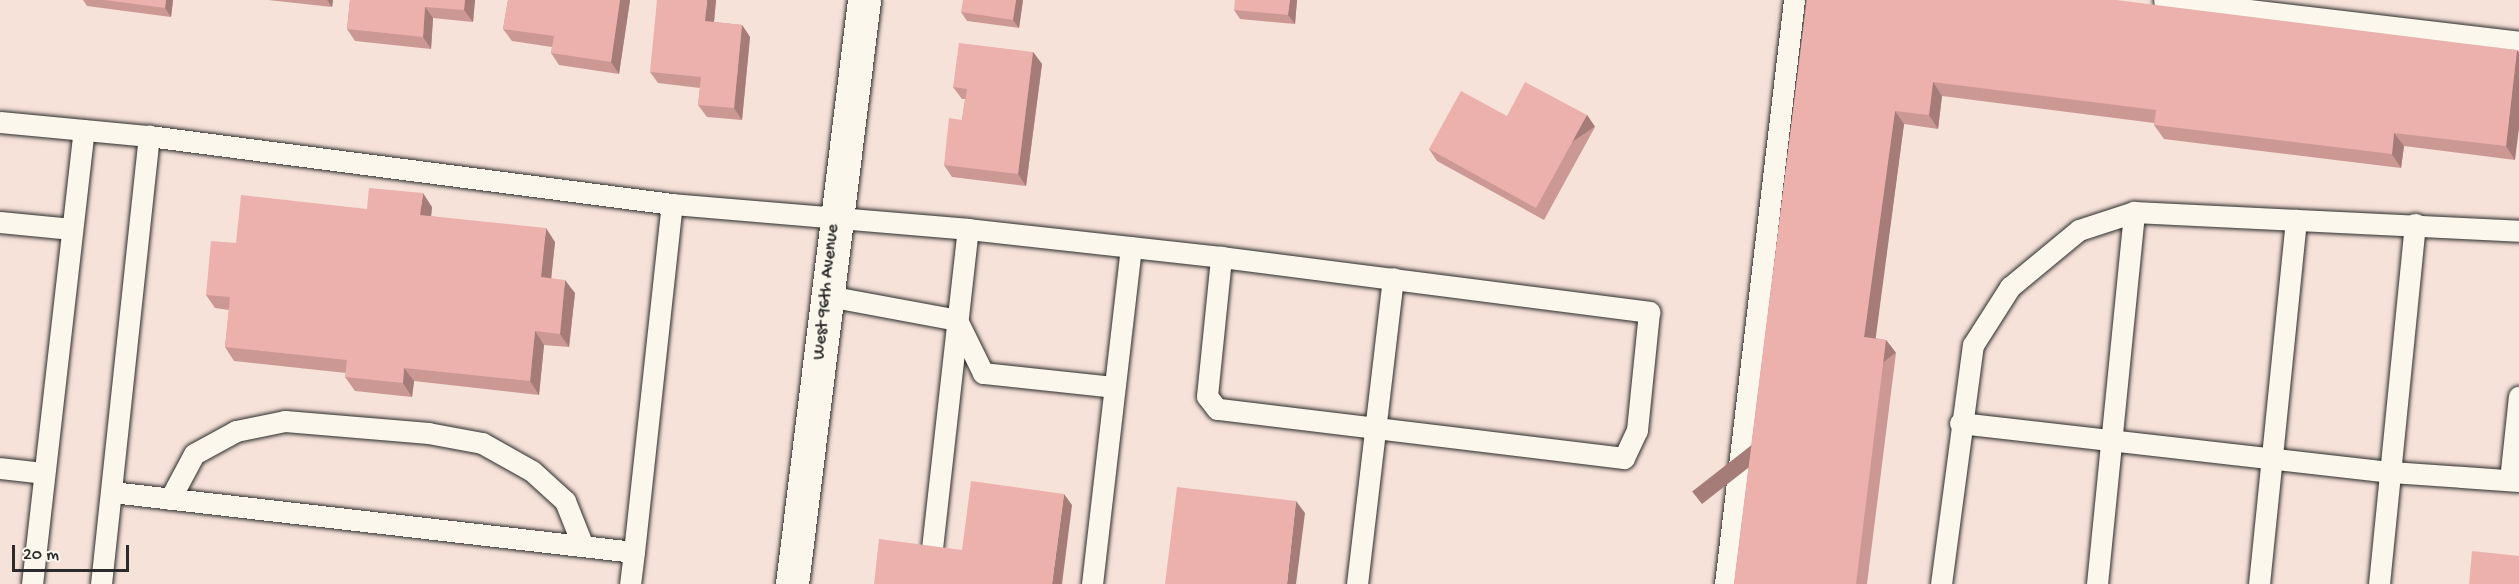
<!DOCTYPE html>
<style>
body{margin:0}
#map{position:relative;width:2519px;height:584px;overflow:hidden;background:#f6e2d9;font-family:"Gochi Hand",sans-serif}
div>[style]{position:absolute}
.roads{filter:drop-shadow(0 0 2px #2b2b2b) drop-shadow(0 0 2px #2b2b2b)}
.lane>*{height:21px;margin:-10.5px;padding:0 10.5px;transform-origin:10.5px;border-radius:10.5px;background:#fbf7ec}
.street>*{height:33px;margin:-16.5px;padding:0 16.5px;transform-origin:16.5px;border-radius:16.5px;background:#fbf7ec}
.wall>*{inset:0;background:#cb9894}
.shaded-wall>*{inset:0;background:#a57c78;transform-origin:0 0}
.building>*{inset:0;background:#ecb1ac}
span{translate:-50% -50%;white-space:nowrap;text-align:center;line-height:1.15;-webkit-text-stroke:5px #fbf7ec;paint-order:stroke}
.street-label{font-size:18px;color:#2b2b2b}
.scale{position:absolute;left:12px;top:545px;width:117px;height:27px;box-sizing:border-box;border:3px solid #2b2b2b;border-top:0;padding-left:8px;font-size:18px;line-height:21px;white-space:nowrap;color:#2b2b2b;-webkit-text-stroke:4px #fbf7ec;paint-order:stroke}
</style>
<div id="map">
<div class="roads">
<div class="lane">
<i style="left:2164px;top:0;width:357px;rotate:6.7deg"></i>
<i style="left:0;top:122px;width:150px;rotate:5.4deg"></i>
<i style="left:149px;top:136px;width:527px;rotate:7.41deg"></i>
<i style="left:672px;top:204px;width:297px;rotate:4.8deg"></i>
<i style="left:968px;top:229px;width:255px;rotate:6.3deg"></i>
<i style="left:0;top:222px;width:72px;rotate:5.6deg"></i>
<i style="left:1221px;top:257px;width:432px;rotate:7.3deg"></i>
<i style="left:1649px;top:312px;width:119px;rotate:95.8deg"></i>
<i style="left:1637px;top:430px;width:31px;rotate:115deg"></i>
<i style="left:1624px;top:458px;width:410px;rotate:-173.1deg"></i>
<i style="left:1217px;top:409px;width:16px;rotate:-128deg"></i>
<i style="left:1207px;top:396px;width:140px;rotate:-84.2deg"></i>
<i style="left:828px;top:296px;width:131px;rotate:10.5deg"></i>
<i style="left:957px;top:320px;width:59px;rotate:63.9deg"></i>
<i style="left:983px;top:373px;width:132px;rotate:6.1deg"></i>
<i style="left:1960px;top:423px;width:434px;rotate:6.5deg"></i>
<i style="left:2391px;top:472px;width:128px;rotate:4deg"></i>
<i style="left:0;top:468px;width:44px;rotate:6.5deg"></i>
<i style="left:2510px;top:480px;width:84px;rotate:-83.9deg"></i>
<i style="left:112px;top:492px;width:525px;rotate:6.56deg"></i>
<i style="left:634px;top:552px;width:32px;rotate:97deg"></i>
<i style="left:170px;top:499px;width:51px;rotate:-61.9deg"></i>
<i style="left:194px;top:454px;width:48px;rotate:-28.7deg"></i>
<i style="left:236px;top:431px;width:50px;rotate:-11.5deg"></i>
<i style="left:285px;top:421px;width:144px;rotate:4.8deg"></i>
<i style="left:428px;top:433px;width:55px;rotate:10.5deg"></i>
<i style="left:482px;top:443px;width:57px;rotate:29.2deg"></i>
<i style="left:532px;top:471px;width:45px;rotate:42.3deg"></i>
<i style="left:565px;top:501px;width:48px;rotate:68.2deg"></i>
<i style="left:634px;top:552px;width:350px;rotate:-83.8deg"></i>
<i style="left:32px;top:584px;width:457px;rotate:-83.5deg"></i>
<i style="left:101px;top:584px;width:451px;rotate:-83.9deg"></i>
<i style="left:928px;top:584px;width:357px;rotate:-83.6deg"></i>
<i style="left:1092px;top:584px;width:339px;rotate:-83.4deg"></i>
<i style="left:1357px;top:584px;width:308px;rotate:-83.3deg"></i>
<i style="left:1725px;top:584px;width:588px;rotate:-83.26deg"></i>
<i style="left:1941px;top:584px;width:241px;rotate:-82.4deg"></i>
<i style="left:1973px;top:345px;width:69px;rotate:-57.5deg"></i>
<i style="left:2010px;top:287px;width:89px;rotate:-39.6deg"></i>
<i style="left:2079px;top:230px;width:58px;rotate:-18.1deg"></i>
<i style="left:2097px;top:584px;width:374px;rotate:-84.3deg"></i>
<i style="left:2134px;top:212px;width:385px;rotate:2.8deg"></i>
<i style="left:2259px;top:584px;width:366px;rotate:-84.2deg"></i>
<i style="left:2379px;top:584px;width:362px;rotate:-84.3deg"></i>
</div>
<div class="street">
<i style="left:792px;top:584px;width:588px;rotate:-82.97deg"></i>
</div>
</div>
<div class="wall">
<i style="clip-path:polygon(83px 0,173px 0,171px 17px,87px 6px)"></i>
<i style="clip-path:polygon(268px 0,333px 0,332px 7px)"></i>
<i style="clip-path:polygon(350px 0,475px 0,473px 22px,433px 18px,431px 49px,355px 41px,347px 29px)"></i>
<i style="clip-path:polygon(508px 0,630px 0,619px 74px,559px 65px,551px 53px,552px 47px,512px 41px,503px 29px)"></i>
<i style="clip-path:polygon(716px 0,714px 22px,742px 25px,750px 37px,742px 120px,707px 117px,698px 105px,700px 88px,658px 83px,650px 72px)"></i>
<i style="clip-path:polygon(1023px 0,1019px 28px,967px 21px,961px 12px)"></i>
<i style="clip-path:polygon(1297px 0,1295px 24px,1240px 19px,1234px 10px)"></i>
<i style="clip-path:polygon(1807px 0,2517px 50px,2515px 160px,2404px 146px,2401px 168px,2164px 139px,2154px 125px,2154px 123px,1942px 96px,1938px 129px,1904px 124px,1875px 338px,1886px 340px,1896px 353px,1867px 584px,1734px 584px)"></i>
<i style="clip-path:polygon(1033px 52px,1042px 64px,1026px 186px,952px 177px,944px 165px,962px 120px,965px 99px,962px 99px,953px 87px)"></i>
<i style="clip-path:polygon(1587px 115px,1595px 127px,1544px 220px,1437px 161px,1429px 149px,1507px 116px)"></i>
<i style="clip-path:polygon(432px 207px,431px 216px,555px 242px,551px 278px,575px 293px,569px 347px,544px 345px,539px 395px,414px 381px,412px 397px,355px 391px,345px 377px,346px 373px,234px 361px,225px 347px,229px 310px,215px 308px,206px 295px,236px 243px,367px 209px)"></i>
</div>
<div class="shaded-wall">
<i style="clip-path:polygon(166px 0,173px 0,171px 17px,165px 8px)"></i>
<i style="clip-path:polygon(327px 0,333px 0,332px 7px)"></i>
<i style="clip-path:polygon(465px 0,475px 0,473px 22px,464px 10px)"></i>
<i style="clip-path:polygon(620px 0,630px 0,619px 74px,611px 62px)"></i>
<i style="clip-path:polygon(707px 0,716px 0,713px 33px,705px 21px)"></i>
<i style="clip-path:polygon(1016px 0,1023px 0,1019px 28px,1013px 20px)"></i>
<i style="clip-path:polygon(1290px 0,1297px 0,1295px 24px,1288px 15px)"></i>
<i style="clip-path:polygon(425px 7px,433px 18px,431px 49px,423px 37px)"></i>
<i style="clip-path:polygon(742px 25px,750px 37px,742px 120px,734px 108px)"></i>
<i style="clip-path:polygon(2517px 50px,2519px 52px,2519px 128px,2515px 160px,2506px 146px)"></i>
<i style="clip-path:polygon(1033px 52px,1042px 64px,1026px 186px,1018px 174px)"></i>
<i style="clip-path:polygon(1933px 82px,1942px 96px,1938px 129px,1929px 115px)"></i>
<i style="clip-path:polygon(1895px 111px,1904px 124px,1874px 351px,1864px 337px)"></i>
<i style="left:1587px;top:115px;width:14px;height:106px;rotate:56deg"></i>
<i style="clip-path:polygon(2394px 133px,2404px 146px,2401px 168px,2392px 154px)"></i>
<i style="clip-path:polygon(423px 193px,432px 207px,430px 228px,420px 215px)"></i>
<i style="clip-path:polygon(546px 228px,555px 242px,550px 290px,541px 277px)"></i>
<i style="clip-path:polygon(565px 280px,575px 293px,569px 347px,560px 334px)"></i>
<i style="clip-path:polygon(535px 331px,544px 345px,539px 395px,530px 381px)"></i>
<i style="left:1886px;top:340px;width:16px;height:246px;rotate:52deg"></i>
<i style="clip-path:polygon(404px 368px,414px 381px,412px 397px,403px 383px)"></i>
<i style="clip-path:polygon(1064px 494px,1072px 505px,1062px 584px,1052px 584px)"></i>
<i style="clip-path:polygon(1296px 501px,1305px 513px,1296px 584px,1287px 584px)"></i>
</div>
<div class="building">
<i style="clip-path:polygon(105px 0,166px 0,165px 8px)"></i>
<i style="clip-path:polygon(350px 0,465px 0,464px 10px,425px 7px,423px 37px,347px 29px)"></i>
<i style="clip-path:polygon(508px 0,620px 0,611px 62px,551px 53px,554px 36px,503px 29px)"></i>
<i style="clip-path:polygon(657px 0,707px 0,705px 21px,742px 25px,734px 108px,698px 105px,701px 77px,650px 72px)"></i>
<i style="clip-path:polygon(963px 0,1016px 0,1013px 20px,961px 12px)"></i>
<i style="clip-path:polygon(1235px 0,1290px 0,1288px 15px,1234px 10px)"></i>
<i style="clip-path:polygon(1807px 0,2116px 0,2517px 50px,2506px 146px,2394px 133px,2392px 154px,2154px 125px,2156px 110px,1933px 82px,1929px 115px,1895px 111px,1864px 337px,1886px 340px,1856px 584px,1734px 584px)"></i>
<i style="clip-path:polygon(959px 43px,1033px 52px,1018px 174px,944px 165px,949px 118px,962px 120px,967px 89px,953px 87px)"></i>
<i style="clip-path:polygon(1525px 82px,1587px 115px,1536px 208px,1429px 149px,1461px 91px,1507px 116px)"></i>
<i style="clip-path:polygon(369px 188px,423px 193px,420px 215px,546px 228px,541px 277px,565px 280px,560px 334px,535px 331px,530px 381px,404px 368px,403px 383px,345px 377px,347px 360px,225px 347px,230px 297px,206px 295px,211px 241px,236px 243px,241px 195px,367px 209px)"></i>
<i style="clip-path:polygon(971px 481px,1064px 494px,1052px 584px,874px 584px,879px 539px,962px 550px)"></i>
<i style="clip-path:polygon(1177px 487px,1296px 501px,1287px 584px,1165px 584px)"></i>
<i style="clip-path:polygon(2472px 551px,2519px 556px,2519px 584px,2469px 584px)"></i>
</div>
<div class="street-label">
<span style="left:827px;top:292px;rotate:-84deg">West 96th Avenue</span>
</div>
<div class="scale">20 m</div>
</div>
